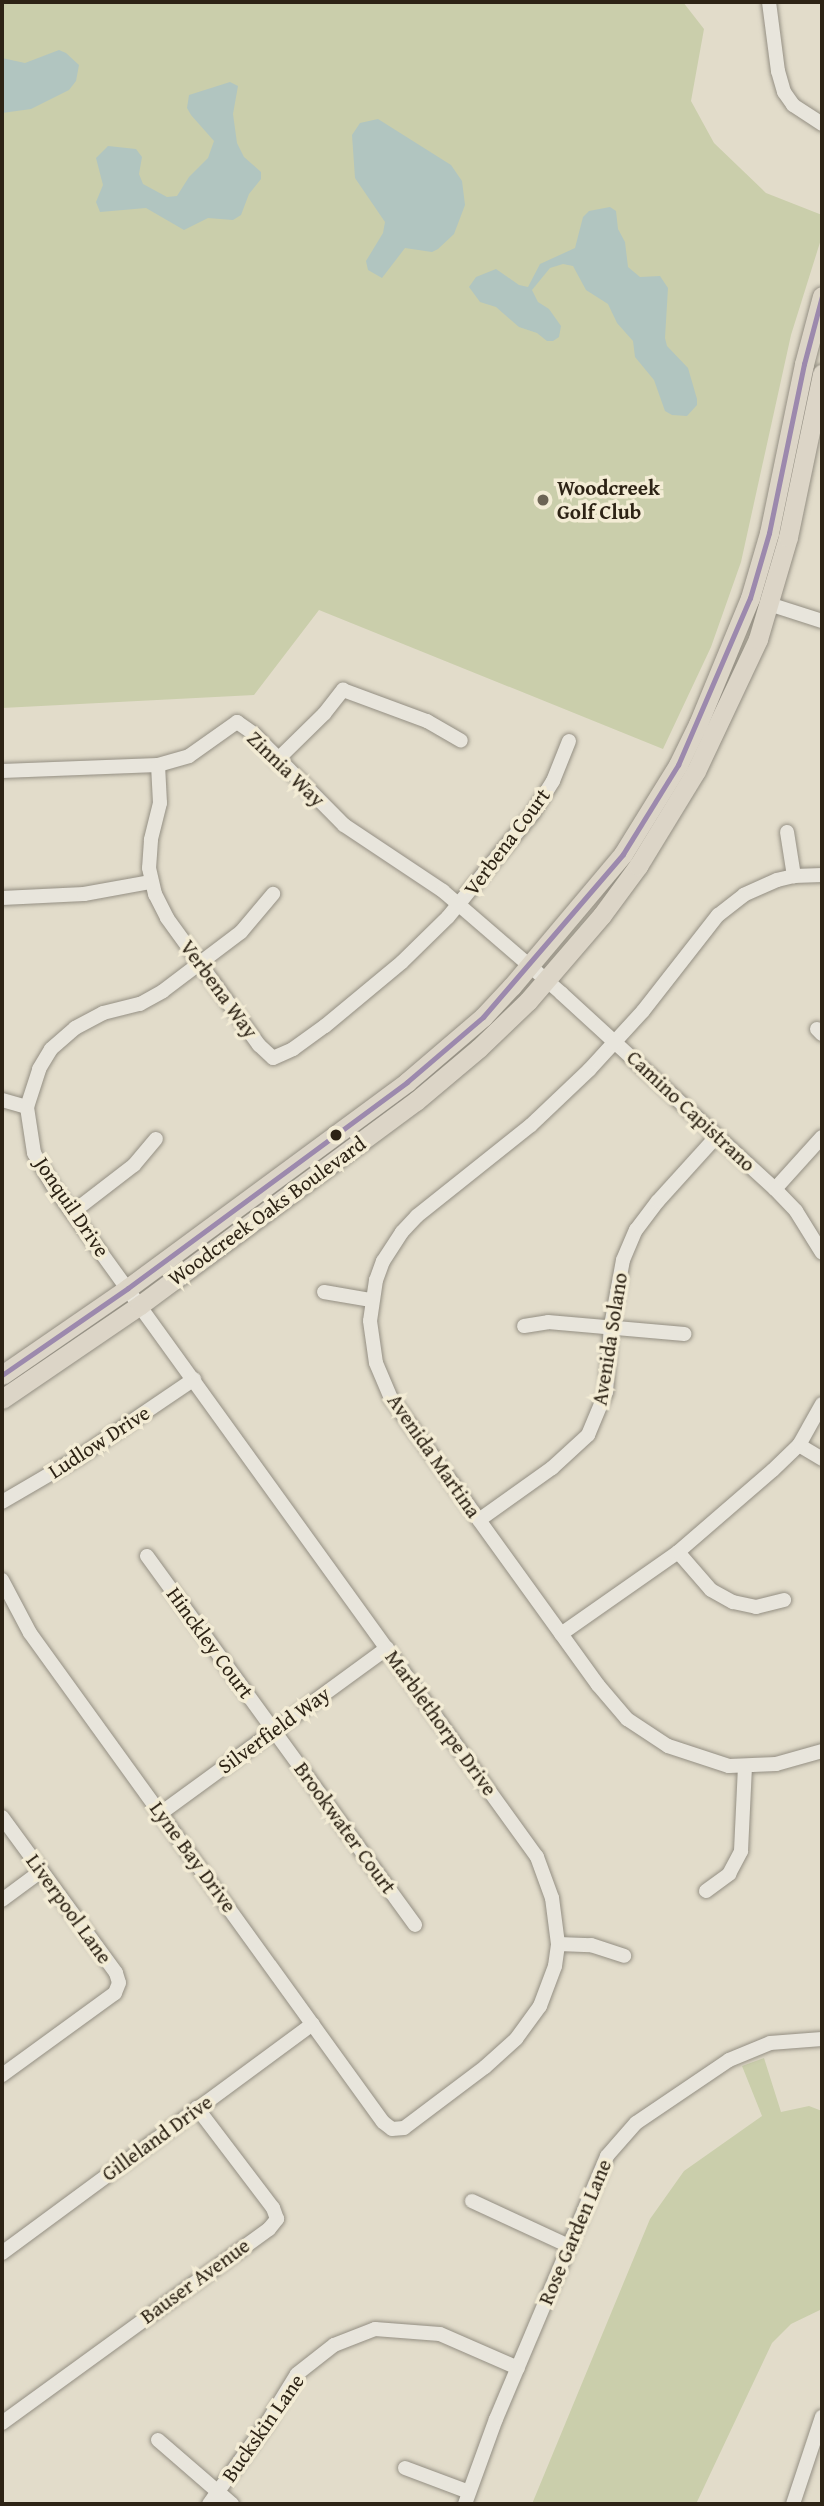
<!DOCTYPE html>
<style>
body{margin:0}
#map{position:relative;width:824px;height:2506px;overflow:hidden;background:#e2dcca;font-family:"Gentium Book Plus",serif}
div>[style]{position:absolute}
.green>*{inset:0;background:#caceab}
.water>*{inset:0;background:#b1c5c0}
.roads{filter:drop-shadow(0 0 2px #948f83) drop-shadow(0 0 2px #948f83)}
.minor>*{height:14px;margin:-7px;padding:0 7px;transform-origin:7px;border-radius:7px;background:#e8e5dc}
.major>*{height:19px;margin:-9.5px;padding:0 9.5px;transform-origin:9.5px;border-radius:9.5px;background:#dcd5c7}
.bus-1>*{height:5px;margin:-2.5px;padding:0 2.5px;transform-origin:2.5px;border-radius:2.5px;background:#9c89ad}
.dots>*{width:19px;height:19px;translate:-50% -50%;box-sizing:border-box;border:4px solid #f3ecd5;border-radius:50%}
span{translate:-50% -50%;white-space:nowrap;text-align:center;line-height:1.15;-webkit-text-stroke:7px #f3ecd5;paint-order:stroke}
.poi-label{font-size:21px;color:#2d2315;font-weight:700}
.left{translate:0 -50%;text-align:left}
.street-label{font-size:21px;color:#2d2315}
.frame{position:absolute;inset:0;border:4px solid #2d2315;pointer-events:none}
</style>
<div id="map">
<div class="green">
<i style="clip-path:polygon(2px 2px,683px 2px,704px 29px,691px 101px,714px 143px,766px 193px,822px 215px,822px 236px,791px 335px,741px 562px,711px 647px,663px 749px,319px 610px,254px 695px,2px 708px)"></i>
<i style="clip-path:polygon(764px 2058px,781px 2112px,809px 2106px,822px 2111px,822px 2309px,791px 2324px,772px 2343px,696px 2504px,532px 2504px,650px 2219px,684px 2171px,762px 2116px,742px 2066px)"></i>
</div>
<div class="water">
<i style="clip-path:polygon(59px 50px,66px 53px,79px 65px,76px 81px,69px 90px,31px 109px,2px 113px,2px 58px,25px 63px)"></i>
<i style="clip-path:polygon(230px 82px,238px 86px,233px 114px,237px 143px,244px 157px,261px 172px,261px 179px,249px 194px,241px 215px,233px 220px,208px 218px,184px 230px,146px 208px,100px 212px,96px 202px,103px 185px,96px 158px,108px 146px,136px 149px,142px 157px,139px 174px,143px 184px,167px 197px,177px 196px,189px 177px,208px 158px,214px 141px,191px 115px,187px 108px,189px 95px)"></i>
<i style="clip-path:polygon(378px 119px,451px 165px,462px 181px,465px 205px,454px 234px,438px 249px,432px 252px,405px 248px,382px 278px,368px 270px,366px 261px,383px 233px,385px 222px,355px 178px,352px 135px,360px 123px)"></i>
<i style="clip-path:polygon(610px 207px,616px 211px,618px 229px,625px 242px,628px 267px,640px 277px,660px 276px,668px 288px,665px 338px,667px 346px,688px 368px,697px 399px,697px 405px,687px 416px,672px 415px,665px 411px,654px 380px,635px 357px,633px 341px,617px 323px,608px 304px,586px 290px,573px 266px,563px 264px,550px 268px,532px 290px,538px 302px,549px 309px,561px 326px,559px 337px,553px 341px,547px 341px,537px 333px,519px 327px,496px 307px,480px 302px,469px 287px,476px 277px,496px 269px,519px 285px,528px 287px,540px 264px,575px 248px,583px 217px,589px 211px)"></i>
</div>
<div class="roads">
<div class="minor">
<i style="left:769px;top:2px;width:70px;rotate:82.6deg"></i>
<i style="left:778px;top:71px;width:22px;rotate:74deg"></i>
<i style="left:784px;top:92px;width:16px;rotate:55deg"></i>
<i style="left:793px;top:105px;width:35px;rotate:33deg"></i>
<i style="left:769px;top:604px;width:56px;rotate:17.8deg"></i>
<i style="left:277px;top:760px;width:66px;rotate:-44.4deg"></i>
<i style="left:324px;top:714px;width:31px;rotate:-52deg"></i>
<i style="left:343px;top:690px;width:90px;rotate:20.3deg"></i>
<i style="left:427px;top:721px;width:39px;rotate:30deg"></i>
<i style="left:158px;top:765px;width:38px;rotate:87deg"></i>
<i style="left:160px;top:803px;width:38px;rotate:104deg"></i>
<i style="left:151px;top:840px;width:28px;rotate:94deg"></i>
<i style="left:149px;top:868px;width:27px;rotate:77deg"></i>
<i style="left:155px;top:894px;width:27px;rotate:63deg"></i>
<i style="left:167px;top:918px;width:157px;rotate:54.1deg"></i>
<i style="left:259px;top:1045px;width:19px;rotate:43deg"></i>
<i style="left:273px;top:1058px;width:22px;rotate:-24deg"></i>
<i style="left:293px;top:1049px;width:39px;rotate:-36deg"></i>
<i style="left:325px;top:1026px;width:100px;rotate:-39.7deg"></i>
<i style="left:402px;top:962px;width:64px;rotate:-44.4deg"></i>
<i style="left:448px;top:917px;width:134px;rotate:-50.7deg"></i>
<i style="left:533px;top:813px;width:38px;rotate:-58deg"></i>
<i style="left:553px;top:781px;width:43px;rotate:-68.2deg"></i>
<i style="left:2px;top:771px;width:156px;rotate:-2.2deg"></i>
<i style="left:158px;top:765px;width:32px;rotate:-16deg"></i>
<i style="left:189px;top:756px;width:59px;rotate:-35.3deg"></i>
<i style="left:237px;top:722px;width:21px;rotate:35deg"></i>
<i style="left:254px;top:734px;width:128px;rotate:45.3deg"></i>
<i style="left:344px;top:825px;width:119px;rotate:33.7deg"></i>
<i style="left:443px;top:891px;width:156px;rotate:40.8deg"></i>
<i style="left:561px;top:993px;width:290px;rotate:42.5deg"></i>
<i style="left:775px;top:1189px;width:30px;rotate:46deg"></i>
<i style="left:796px;top:1211px;width:49px;rotate:58.2deg"></i>
<i style="left:787px;top:832px;width:45px;rotate:81deg"></i>
<i style="left:822px;top:875px;width:28px;rotate:178deg"></i>
<i style="left:794px;top:876px;width:17px;rotate:167deg"></i>
<i style="left:777px;top:880px;width:36px;rotate:156deg"></i>
<i style="left:744px;top:895px;width:33px;rotate:142deg"></i>
<i style="left:718px;top:915px;width:122px;rotate:128deg"></i>
<i style="left:643px;top:1011px;width:80px;rotate:132.5deg"></i>
<i style="left:589px;top:1070px;width:80px;rotate:136.5deg"></i>
<i style="left:531px;top:1125px;width:146px;rotate:141.4deg"></i>
<i style="left:417px;top:1216px;width:22px;rotate:133deg"></i>
<i style="left:402px;top:1232px;width:35px;rotate:123deg"></i>
<i style="left:383px;top:1261px;width:20px;rotate:110deg"></i>
<i style="left:376px;top:1280px;width:41px;rotate:98.3deg"></i>
<i style="left:370px;top:1321px;width:42px;rotate:81.9deg"></i>
<i style="left:376px;top:1363px;width:38px;rotate:67deg"></i>
<i style="left:391px;top:1398px;width:354px;rotate:54.2deg"></i>
<i style="left:598px;top:1685px;width:45px;rotate:49.5deg"></i>
<i style="left:627px;top:1719px;width:49px;rotate:33.4deg"></i>
<i style="left:668px;top:1746px;width:64px;rotate:18.2deg"></i>
<i style="left:729px;top:1766px;width:47px;rotate:-2.4deg"></i>
<i style="left:776px;top:1764px;width:48px;rotate:-15.8deg"></i>
<i style="left:2px;top:898px;width:82px;rotate:-2.8deg"></i>
<i style="left:84px;top:894px;width:68px;rotate:-10.2deg"></i>
<i style="left:817px;top:1029px;width:7px;rotate:45deg"></i>
<i style="left:2px;top:1100px;width:26px;rotate:16deg"></i>
<i style="left:775px;top:1189px;width:70px;rotate:-47.9deg"></i>
<i style="left:73px;top:1212px;width:77px;rotate:-37.6deg"></i>
<i style="left:134px;top:1165px;width:34px;rotate:-50deg"></i>
<i style="left:324px;top:1292px;width:48px;rotate:9.7deg"></i>
<i style="left:524px;top:1326px;width:24px;rotate:-9deg"></i>
<i style="left:548px;top:1322px;width:137px;rotate:5deg"></i>
<i style="left:799px;top:1445px;width:27px;rotate:31deg"></i>
<i style="left:2px;top:1502px;width:89px;rotate:-30.3deg"></i>
<i style="left:79px;top:1457px;width:139px;rotate:-34.1deg"></i>
<i style="left:479px;top:1520px;width:90px;rotate:-35.5deg"></i>
<i style="left:552px;top:1468px;width:49px;rotate:-42.5deg"></i>
<i style="left:588px;top:1435px;width:47px;rotate:-67.3deg"></i>
<i style="left:606px;top:1392px;width:66px;rotate:-85.7deg"></i>
<i style="left:611px;top:1326px;width:67px;rotate:-79.7deg"></i>
<i style="left:623px;top:1260px;width:33px;rotate:-67deg"></i>
<i style="left:636px;top:1230px;width:36px;rotate:-53deg"></i>
<i style="left:658px;top:1201px;width:88px;rotate:-47.8deg"></i>
<i style="left:678px;top:1552px;width:50px;rotate:49deg"></i>
<i style="left:711px;top:1590px;width:25px;rotate:29deg"></i>
<i style="left:733px;top:1602px;width:24px;rotate:12deg"></i>
<i style="left:756px;top:1607px;width:29px;rotate:-14deg"></i>
<i style="left:147px;top:1556px;width:456px;rotate:54deg"></i>
<i style="left:2px;top:1580px;width:60px;rotate:62.2deg"></i>
<i style="left:30px;top:1633px;width:603px;rotate:54.18deg"></i>
<i style="left:383px;top:2122px;width:11px;rotate:38deg"></i>
<i style="left:392px;top:2129px;width:12px;rotate:-5deg"></i>
<i style="left:404px;top:2128px;width:101px;rotate:-37deg"></i>
<i style="left:485px;top:2067px;width:42px;rotate:-42.1deg"></i>
<i style="left:516px;top:2039px;width:41px;rotate:-54deg"></i>
<i style="left:540px;top:2006px;width:43px;rotate:-69.4deg"></i>
<i style="left:555px;top:1966px;width:22px;rotate:-82deg"></i>
<i style="left:558px;top:1944px;width:46px;rotate:-97.4deg"></i>
<i style="left:552px;top:1898px;width:44px;rotate:-110.1deg"></i>
<i style="left:537px;top:1857px;width:827px;rotate:-125.8deg"></i>
<i style="left:53px;top:1186px;width:38px;rotate:-120deg"></i>
<i style="left:34px;top:1153px;width:47px;rotate:-98.7deg"></i>
<i style="left:27px;top:1107px;width:40px;rotate:-72deg"></i>
<i style="left:39px;top:1069px;width:23px;rotate:-59deg"></i>
<i style="left:51px;top:1049px;width:32px;rotate:-41deg"></i>
<i style="left:75px;top:1028px;width:32px;rotate:-28deg"></i>
<i style="left:103px;top:1013px;width:38px;rotate:-14deg"></i>
<i style="left:140px;top:1004px;width:26px;rotate:-29deg"></i>
<i style="left:163px;top:991px;width:98px;rotate:-37.1deg"></i>
<i style="left:241px;top:932px;width:50px;rotate:-49.9deg"></i>
<i style="left:561px;top:1634px;width:143px;rotate:-35deg"></i>
<i style="left:678px;top:1552px;width:125px;rotate:-40.8deg"></i>
<i style="left:773px;top:1470px;width:36px;rotate:-44deg"></i>
<i style="left:799px;top:1445px;width:47px;rotate:-60.7deg"></i>
<i style="left:161px;top:1813px;width:280px;rotate:-36.1deg"></i>
<i style="left:2px;top:1817px;width:193px;rotate:53.8deg"></i>
<i style="left:116px;top:1973px;width:10px;rotate:73deg"></i>
<i style="left:119px;top:1983px;width:11px;rotate:112deg"></i>
<i style="left:115px;top:1993px;width:140px;rotate:144deg"></i>
<i style="left:706px;top:1891px;width:29px;rotate:-36deg"></i>
<i style="left:729px;top:1874px;width:26px;rotate:-62deg"></i>
<i style="left:741px;top:1851px;width:84px;rotate:-87.3deg"></i>
<i style="left:2px;top:1900px;width:49px;rotate:-36.6deg"></i>
<i style="left:558px;top:1944px;width:33px;rotate:2deg"></i>
<i style="left:591px;top:1945px;width:35px;rotate:18deg"></i>
<i style="left:472px;top:2201px;width:107px;rotate:24.9deg"></i>
<i style="left:2px;top:2253px;width:386px;rotate:-36.4deg"></i>
<i style="left:2px;top:2423px;width:330px;rotate:-36deg"></i>
<i style="left:269px;top:2229px;width:13px;rotate:-51deg"></i>
<i style="left:277px;top:2219px;width:12px;rotate:-110deg"></i>
<i style="left:273px;top:2208px;width:126px;rotate:-127.2deg"></i>
<i style="left:158px;top:2440px;width:98px;rotate:40.9deg"></i>
<i style="left:405px;top:2468px;width:68px;rotate:20.6deg"></i>
<i style="left:209px;top:2504px;width:100px;rotate:-54.4deg"></i>
<i style="left:267px;top:2423px;width:57px;rotate:-58.5deg"></i>
<i style="left:297px;top:2374px;width:47px;rotate:-38.1deg"></i>
<i style="left:334px;top:2345px;width:44px;rotate:-21.3deg"></i>
<i style="left:375px;top:2329px;width:65px;rotate:4.4deg"></i>
<i style="left:440px;top:2334px;width:85px;rotate:23.6deg"></i>
<i style="left:465px;top:2504px;width:90px;rotate:-70deg"></i>
<i style="left:496px;top:2419px;width:285px;rotate:-67.1deg"></i>
<i style="left:607px;top:2156px;width:44px;rotate:-48.7deg"></i>
<i style="left:636px;top:2123px;width:112px;rotate:-34.1deg"></i>
<i style="left:729px;top:2060px;width:44px;rotate:-22.5deg"></i>
<i style="left:770px;top:2043px;width:52px;rotate:-4.4deg"></i>
<i style="left:793px;top:2504px;width:92px;rotate:-71.6deg"></i>
</div>
<div class="major">
<i style="left:2px;top:1375px;width:153px;rotate:-34.6deg"></i>
<i style="left:128px;top:1288px;width:347px;rotate:-36.4deg"></i>
<i style="left:407px;top:1082px;width:100px;rotate:-40.5deg"></i>
<i style="left:483px;top:1017px;width:42px;rotate:-46.9deg"></i>
<i style="left:512px;top:986px;width:172px;rotate:-49.9deg"></i>
<i style="left:623px;top:854px;width:105px;rotate:-58.3deg"></i>
<i style="left:678px;top:765px;width:46px;rotate:-64deg"></i>
<i style="left:698px;top:724px;width:136px;rotate:-67.6deg"></i>
<i style="left:750px;top:598px;width:68px;rotate:-73.7deg"></i>
<i style="left:769px;top:533px;width:173px;rotate:-78.3deg"></i>
<i style="left:804px;top:364px;width:70px;rotate:-75.2deg"></i>
<i style="left:2px;top:1399px;width:167px;rotate:-34.3deg"></i>
<i style="left:140px;top:1305px;width:343px;rotate:-36.5deg"></i>
<i style="left:416px;top:1101px;width:82px;rotate:-40.1deg"></i>
<i style="left:479px;top:1048px;width:68px;rotate:-43.8deg"></i>
<i style="left:528px;top:1001px;width:113px;rotate:-49.3deg"></i>
<i style="left:602px;top:915px;width:61px;rotate:-53.7deg"></i>
<i style="left:638px;top:866px;width:111px;rotate:-58.6deg"></i>
<i style="left:696px;top:771px;width:146px;rotate:-64.8deg"></i>
<i style="left:758px;top:639px;width:106px;rotate:-73.6deg"></i>
<i style="left:788px;top:537px;width:167px;rotate:-78.2deg"></i>
</div>
</div>
<div class="bus-1">
<i style="left:2px;top:1375px;width:153px;rotate:-34.6deg"></i>
<i style="left:128px;top:1288px;width:347px;rotate:-36.4deg"></i>
<i style="left:407px;top:1082px;width:100px;rotate:-40.5deg"></i>
<i style="left:483px;top:1017px;width:215px;rotate:-49.3deg"></i>
<i style="left:623px;top:854px;width:105px;rotate:-58.3deg"></i>
<i style="left:678px;top:765px;width:182px;rotate:-66.7deg"></i>
<i style="left:750px;top:598px;width:68px;rotate:-73.7deg"></i>
<i style="left:769px;top:533px;width:173px;rotate:-78.3deg"></i>
<i style="left:804px;top:364px;width:70px;rotate:-75.2deg"></i>
</div>
<div class="dots">
<i style="left:543px;top:500px;background:#6c6454"></i>
<i style="left:336px;top:1135px;background:#2d2315"></i>
</div>
<div class="poi-label">
<span class="left" style="left:557px;top:500px">Woodcreek<br>Golf Club</span>
</div>
<div class="street-label">
<span style="left:286px;top:769px;rotate:44deg">Zinnia Way</span>
<span style="left:507px;top:842px;rotate:-53deg">Verbena Court</span>
<span style="left:219px;top:989px;rotate:54deg">Verbena Way</span>
<span style="left:691px;top:1111px;rotate:43deg">Camino Capistrano</span>
<span style="left:72px;top:1207px;rotate:56deg">Jonquil Drive</span>
<span style="left:267px;top:1211px;rotate:-36deg">Woodcreek Oaks Boulevard</span>
<span style="left:610px;top:1339px;rotate:-81deg">Avenida Solano</span>
<span style="left:99px;top:1442px;rotate:-33deg">Ludlow Drive</span>
<span style="left:434px;top:1456px;rotate:55deg">Avenida Martina</span>
<span style="left:210px;top:1643px;rotate:54deg">Hinckley Court</span>
<span style="left:441px;top:1723px;rotate:54deg">Marblethorpe Drive</span>
<span style="left:274px;top:1730px;rotate:-36deg">Silverfield Way</span>
<span style="left:345px;top:1828px;rotate:54deg">Brookwater Court</span>
<span style="left:193px;top:1857px;rotate:54deg">Lyne Bay Drive</span>
<span style="left:69px;top:1909px;rotate:54deg">Liverpool Lane</span>
<span style="left:157px;top:2138px;rotate:-36deg">Gilleland Drive</span>
<span style="left:575px;top:2232px;rotate:-67deg">Rose Garden Lane</span>
<span style="left:195px;top:2281px;rotate:-36deg">Bauser Avenue</span>
<span style="left:263px;top:2428px;rotate:-55deg">Buckskin Lane</span>
</div>
<div class="frame"></div>
</div>
